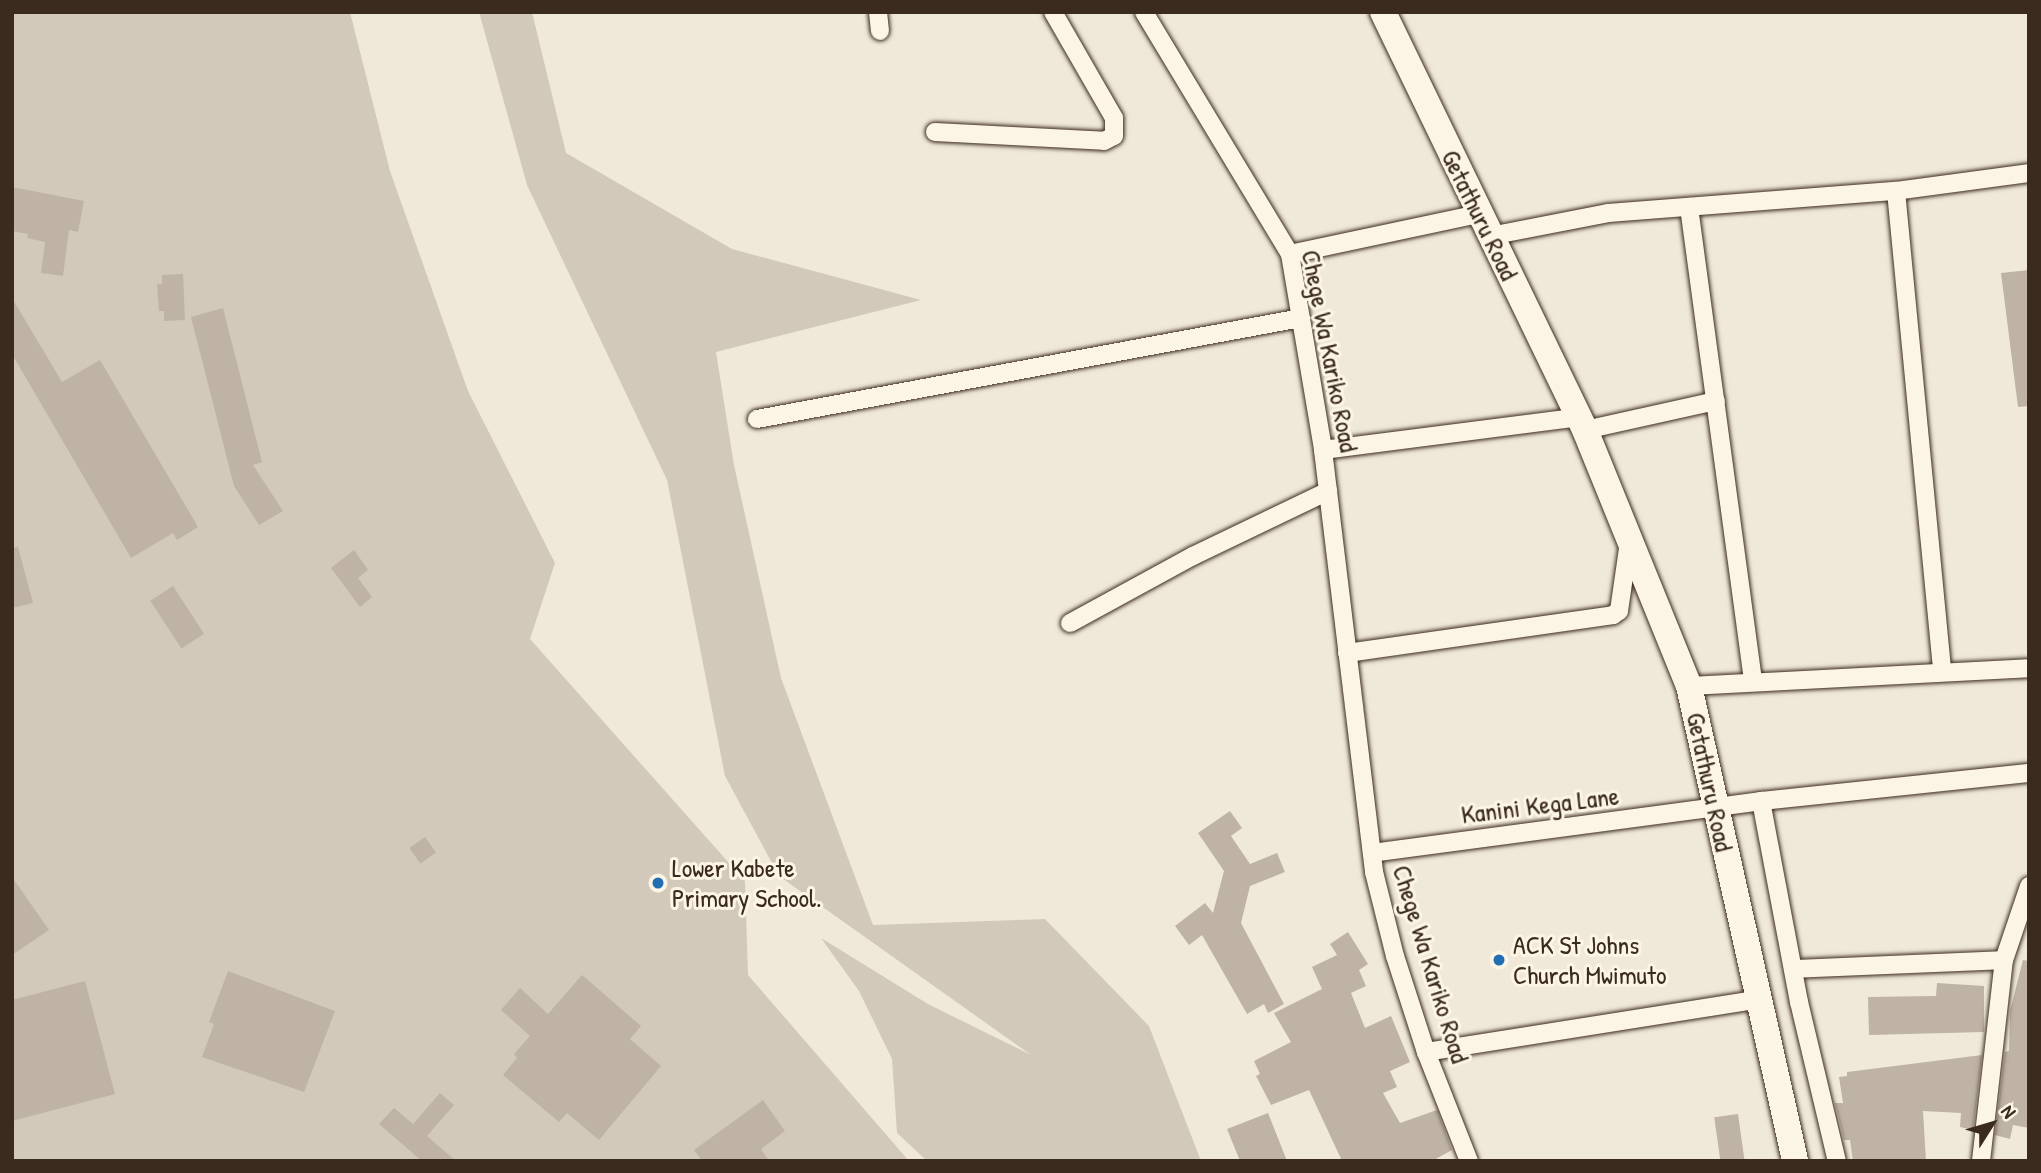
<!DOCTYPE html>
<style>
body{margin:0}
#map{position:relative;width:2041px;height:1173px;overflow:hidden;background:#f0e9d9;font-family:"Patrick Hand",sans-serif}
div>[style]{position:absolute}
.green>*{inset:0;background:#d2c9ba}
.building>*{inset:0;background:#beb3a4;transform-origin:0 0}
.roads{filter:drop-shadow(0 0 2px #3b2a1e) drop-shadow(0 0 2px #3b2a1e)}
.street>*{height:18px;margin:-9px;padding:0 9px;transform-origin:9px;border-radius:9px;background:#fcf5e5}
.secondary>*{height:26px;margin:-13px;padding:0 13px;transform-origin:13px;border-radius:13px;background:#fcf5e5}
.dots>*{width:19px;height:19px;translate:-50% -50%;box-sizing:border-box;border:4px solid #fcf5e5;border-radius:50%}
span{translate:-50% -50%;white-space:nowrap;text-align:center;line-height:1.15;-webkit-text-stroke:6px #fcf5e5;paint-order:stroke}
.street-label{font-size:26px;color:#3b2a1e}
.poi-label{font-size:26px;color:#3b2a1e}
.left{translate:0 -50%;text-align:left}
.frame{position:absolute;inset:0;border:14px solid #3b2a1e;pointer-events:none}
.north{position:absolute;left:1957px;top:1089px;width:70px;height:70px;-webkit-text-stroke:5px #fcf5e5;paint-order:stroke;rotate:53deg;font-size:19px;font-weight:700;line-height:28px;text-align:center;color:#3b2a1e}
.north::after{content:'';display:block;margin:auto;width:24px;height:32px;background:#3b2a1e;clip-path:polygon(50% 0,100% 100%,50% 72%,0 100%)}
</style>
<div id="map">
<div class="green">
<i style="clip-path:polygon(12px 12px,350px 12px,390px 171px,468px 391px,555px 563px,530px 639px,745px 881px,748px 975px,909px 1161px,12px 1161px)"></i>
<i style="clip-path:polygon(479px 12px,532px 12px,566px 153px,732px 249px,921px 300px,716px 352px,734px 465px,781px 678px,873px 925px,1045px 919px,1149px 1026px,1201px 1161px,927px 1161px,897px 1133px,892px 1059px,859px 991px,821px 938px,928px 1004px,1031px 1055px,779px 876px,725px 776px,667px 480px,527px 185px)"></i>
</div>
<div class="building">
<i style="clip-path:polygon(12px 187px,84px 201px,78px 232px,69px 230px,63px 276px,41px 273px,45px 242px,27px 238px,28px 234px,12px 231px)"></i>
<i style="clip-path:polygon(2029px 270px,2029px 406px,2018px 407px,2001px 273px)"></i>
<i style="clip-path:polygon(183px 274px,185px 320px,164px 321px,164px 311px,159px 311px,157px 284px,162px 284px,162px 275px)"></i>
<i style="clip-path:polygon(12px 298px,62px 382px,100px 360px,198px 527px,177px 540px,173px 533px,131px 558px,12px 354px)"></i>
<i style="clip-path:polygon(223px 308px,262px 462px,253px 465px,283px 511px,259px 525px,234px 486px,191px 317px)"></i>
<i style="clip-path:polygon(18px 547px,33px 603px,12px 608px,12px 548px)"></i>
<i style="clip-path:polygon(354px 550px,368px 570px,358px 578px,372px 597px,360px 607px,331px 568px)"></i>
<i style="left:173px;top:586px;width:57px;height:27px;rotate:57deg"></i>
<i style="clip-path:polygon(1230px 811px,1242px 828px,1231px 836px,1250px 864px,1277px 853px,1285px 872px,1250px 886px,1241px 923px,1284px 1004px,1268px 1013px,1264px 1004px,1247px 1014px,1202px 935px,1189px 945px,1175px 926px,1205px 903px,1213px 913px,1224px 871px,1198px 833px)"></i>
<i style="left:425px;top:837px;width:19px;height:19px;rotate:55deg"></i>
<i style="clip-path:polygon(12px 877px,49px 930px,12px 955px)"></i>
<i style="clip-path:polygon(1348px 932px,1368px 964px,1359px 970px,1366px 986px,1351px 993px,1365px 1028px,1391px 1016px,1410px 1062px,1390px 1071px,1397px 1087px,1383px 1093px,1400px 1123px,1437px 1110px,1452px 1150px,1432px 1161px,1342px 1161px,1309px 1090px,1271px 1105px,1256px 1076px,1260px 1074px,1254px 1061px,1291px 1042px,1274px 1013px,1322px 989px,1312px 967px,1337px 955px,1330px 944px)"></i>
<i style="clip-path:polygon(2023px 960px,2029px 961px,2029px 1128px,2013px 1125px,2010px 1139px,1995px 1135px,2005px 1052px,2009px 1051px,2010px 1011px)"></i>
<i style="clip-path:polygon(228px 971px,335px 1011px,304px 1092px,202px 1057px,214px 1024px,209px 1022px)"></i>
<i style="clip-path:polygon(582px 975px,641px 1026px,630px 1039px,661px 1066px,599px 1140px,567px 1113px,559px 1122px,503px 1075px,517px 1058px,514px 1054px,530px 1036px,501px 1010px,520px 988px,548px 1014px)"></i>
<i style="clip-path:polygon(85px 981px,115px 1094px,12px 1121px,12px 1000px)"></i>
<i style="clip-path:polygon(1937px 983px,1984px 986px,1984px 1032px,1869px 1035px,1868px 997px,1936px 996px)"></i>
<i style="clip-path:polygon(1982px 1055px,1973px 1130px,1960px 1127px,1961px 1113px,1923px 1111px,1926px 1161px,1853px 1161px,1850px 1140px,1844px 1140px,1835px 1103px,1843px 1103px,1839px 1077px,1847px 1076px,1847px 1072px)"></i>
<i style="clip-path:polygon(440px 1093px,454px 1105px,427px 1136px,456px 1161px,422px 1161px,379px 1124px,394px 1108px,413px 1124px)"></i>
<i style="clip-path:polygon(763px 1100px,785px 1131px,761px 1149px,769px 1161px,702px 1161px,694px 1150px)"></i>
<i style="clip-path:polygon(1268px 1113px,1287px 1161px,1240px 1161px,1227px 1129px)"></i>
<i style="left:1738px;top:1114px;width:48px;height:24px;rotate:82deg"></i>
</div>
<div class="roads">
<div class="street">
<i style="left:878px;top:12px;width:19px;rotate:84deg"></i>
<i style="left:1144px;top:12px;width:283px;rotate:58.9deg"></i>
<i style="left:1290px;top:254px;width:199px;rotate:80.4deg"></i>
<i style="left:1323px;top:450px;width:425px;rotate:83.1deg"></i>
<i style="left:1374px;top:872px;width:87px;rotate:76deg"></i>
<i style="left:1395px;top:956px;width:101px;rotate:72.1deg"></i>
<i style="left:1426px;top:1052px;width:117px;rotate:68.5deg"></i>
<i style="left:935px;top:132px;width:169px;rotate:3deg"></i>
<i style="left:1104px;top:141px;width:11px;rotate:-27deg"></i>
<i style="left:1114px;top:136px;width:18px;rotate:-90deg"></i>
<i style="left:1114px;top:118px;width:122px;rotate:-119.9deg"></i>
<i style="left:1896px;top:191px;width:134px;rotate:-7.7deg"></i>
<i style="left:1689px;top:207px;width:479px;rotate:82.3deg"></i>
<i style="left:1490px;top:236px;width:120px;rotate:-11deg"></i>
<i style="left:1608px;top:213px;width:289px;rotate:-4.4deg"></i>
<i style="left:1896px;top:191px;width:482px;rotate:84.5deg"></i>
<i style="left:1290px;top:254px;width:192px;rotate:-12deg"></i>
<i style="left:757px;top:419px;width:553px;rotate:-10.52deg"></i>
<i style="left:1585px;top:430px;width:134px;rotate:-12.5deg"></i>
<i style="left:1323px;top:450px;width:259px;rotate:-7.3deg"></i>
<i style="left:1070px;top:623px;width:140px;rotate:-28.6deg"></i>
<i style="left:1193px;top:556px;width:150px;rotate:-25.7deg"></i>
<i style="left:1347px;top:653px;width:269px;rotate:-8.1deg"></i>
<i style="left:1613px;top:615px;width:7px;rotate:-34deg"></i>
<i style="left:1619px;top:611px;width:70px;rotate:-81.8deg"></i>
<i style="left:1689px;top:686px;width:340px;rotate:-3deg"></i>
<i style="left:1761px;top:801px;width:205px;rotate:79.3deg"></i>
<i style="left:1799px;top:1002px;width:163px;rotate:76.6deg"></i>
<i style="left:1372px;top:853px;width:392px;rotate:-7.6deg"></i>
<i style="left:1761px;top:801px;width:269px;rotate:-6deg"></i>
<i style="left:1793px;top:969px;width:211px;rotate:-2.4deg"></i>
<i style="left:1426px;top:1052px;width:339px;rotate:-9deg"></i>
<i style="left:1981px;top:1161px;width:202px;rotate:-83.5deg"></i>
<i style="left:2004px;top:960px;width:78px;rotate:-71.3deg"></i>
</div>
<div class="secondary">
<i style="left:1383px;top:12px;width:464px;rotate:64.2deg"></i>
<i style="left:1585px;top:430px;width:276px;rotate:67.9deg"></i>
<i style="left:1689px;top:686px;width:487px;rotate:77.4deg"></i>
</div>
</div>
<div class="dots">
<i style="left:658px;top:883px;background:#1f6fb2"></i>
<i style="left:1499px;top:960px;background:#1f6fb2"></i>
</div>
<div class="street-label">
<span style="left:1480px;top:215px;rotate:64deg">Getathuru Road</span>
<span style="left:1330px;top:351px;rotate:79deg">Chege Wa Kariko Road</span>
<span style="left:1710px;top:782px;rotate:78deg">Getathuru Road</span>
<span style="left:1540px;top:805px;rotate:-7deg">Kanini Kega Lane</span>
<span style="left:1431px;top:964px;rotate:73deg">Chege Wa Kariko Road</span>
</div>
<div class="poi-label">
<span class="left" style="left:672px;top:883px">Lower Kabete<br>Primary School.</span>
<span class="left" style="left:1513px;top:960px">ACK St Johns<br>Church Mwimuto</span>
</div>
<div class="frame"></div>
<div class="north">N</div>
</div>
